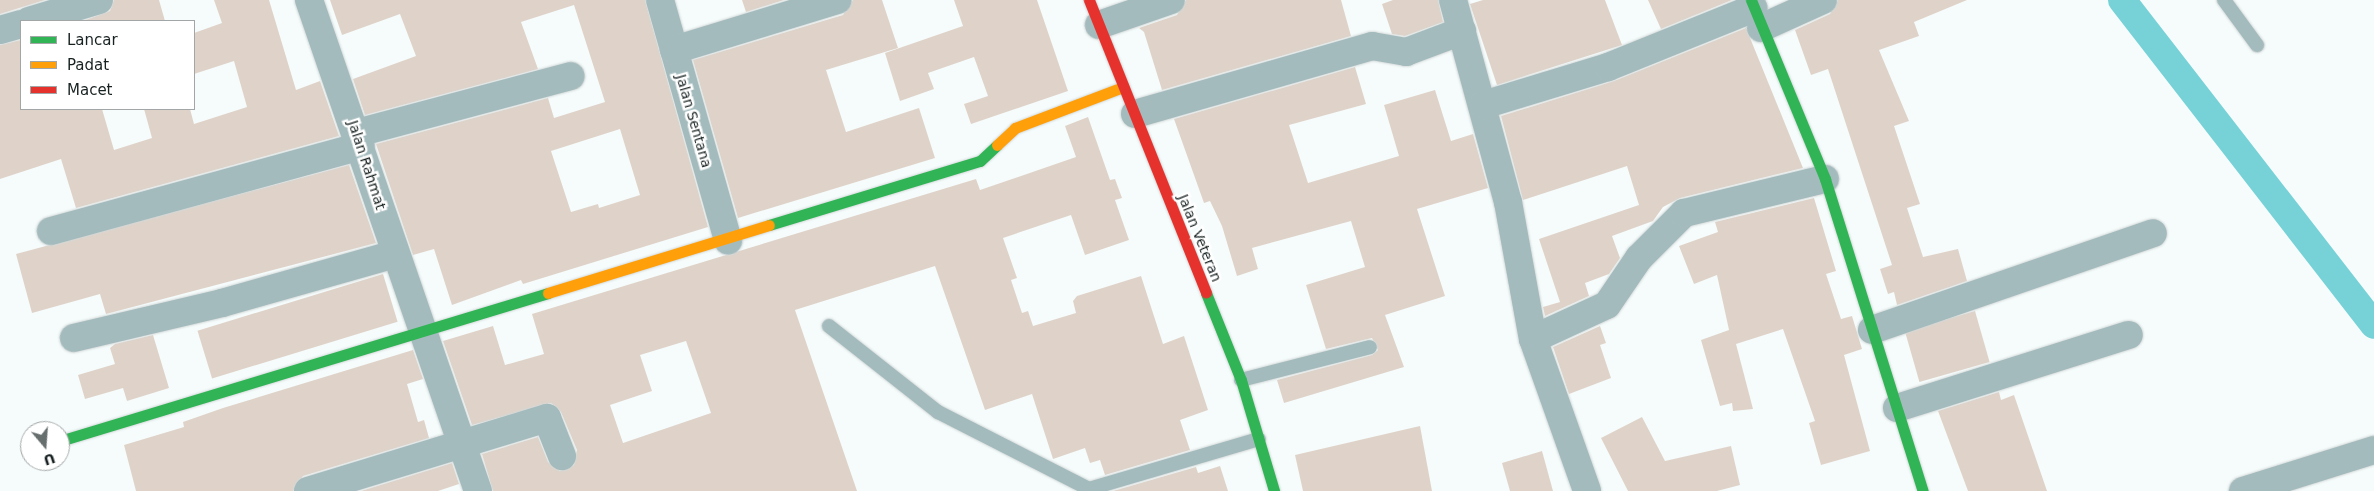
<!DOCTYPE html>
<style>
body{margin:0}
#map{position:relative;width:2374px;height:491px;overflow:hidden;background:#f6fcfc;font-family:"DejaVu Sans",sans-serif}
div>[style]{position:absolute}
.canal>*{height:28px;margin:-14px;padding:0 14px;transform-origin:14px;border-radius:14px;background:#77d2d7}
.building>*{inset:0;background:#dfd3c9;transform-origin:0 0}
.roads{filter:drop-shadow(0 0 1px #d3d8d8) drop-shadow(0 0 1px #d3d8d8)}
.lane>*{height:14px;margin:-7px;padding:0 7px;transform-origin:7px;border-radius:7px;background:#a4bbbd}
.street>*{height:28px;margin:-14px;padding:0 14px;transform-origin:14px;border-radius:14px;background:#a4bbbd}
.fast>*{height:11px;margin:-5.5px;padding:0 5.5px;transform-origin:5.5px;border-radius:5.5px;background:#30b455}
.slow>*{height:11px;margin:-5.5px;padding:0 5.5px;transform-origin:5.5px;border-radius:5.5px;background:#ff9f0a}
.jam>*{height:11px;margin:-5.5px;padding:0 5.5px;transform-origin:5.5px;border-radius:5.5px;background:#e5322d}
span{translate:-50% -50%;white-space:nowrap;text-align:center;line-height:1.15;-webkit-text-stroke:5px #fff;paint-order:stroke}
.street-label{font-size:14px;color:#182121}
.legend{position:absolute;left:20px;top:20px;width:175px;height:90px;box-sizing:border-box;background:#fff;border:1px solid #a3a6a6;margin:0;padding:6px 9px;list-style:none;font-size:15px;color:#182121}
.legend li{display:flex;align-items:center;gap:10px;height:25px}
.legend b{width:25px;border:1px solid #a3a6a6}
.north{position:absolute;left:20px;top:421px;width:50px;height:50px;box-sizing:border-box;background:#fff;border:1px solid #a3a6a6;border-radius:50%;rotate:162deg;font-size:14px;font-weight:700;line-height:20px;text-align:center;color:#182121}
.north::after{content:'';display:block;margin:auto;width:18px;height:22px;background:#666e6e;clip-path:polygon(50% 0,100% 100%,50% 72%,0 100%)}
</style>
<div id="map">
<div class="canal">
<i style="left:2122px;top:0;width:411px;rotate:52.2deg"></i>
</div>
<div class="building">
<i style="clip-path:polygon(0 0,45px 0,0 14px)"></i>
<i style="clip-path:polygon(114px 0,159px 0,165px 21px,83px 21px,110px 11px)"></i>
<i style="clip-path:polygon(214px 0,269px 0,296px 90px,320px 81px,339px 136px,76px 208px,61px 159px,0 179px,0 45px,21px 40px,21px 109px,102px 109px,114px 150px,152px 138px,144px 109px,190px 109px,194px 124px,247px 107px,234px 61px,194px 74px,194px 33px,222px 23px)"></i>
<i style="clip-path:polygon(evenodd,330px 0,645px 0,708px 227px,523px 284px,521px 280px,452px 305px,434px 249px,413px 255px,376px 144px,548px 98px,554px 118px,605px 102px,574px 5px,521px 22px,538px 69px,365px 115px,353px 79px,416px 56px,400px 14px,342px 35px,330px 0,620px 129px,640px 195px,599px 208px,598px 204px,571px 212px,551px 151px,620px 129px)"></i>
<i style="clip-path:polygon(742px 0,784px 0,746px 12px)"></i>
<i style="clip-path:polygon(853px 0,882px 0,898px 48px,826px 70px,846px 132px,919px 108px,935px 158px,738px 218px,693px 60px,843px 15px)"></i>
<i style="clip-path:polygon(954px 0,1037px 0,1068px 91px,971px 124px,964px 104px,988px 96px,974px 57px,928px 73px,934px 89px,900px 101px,885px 53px,963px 26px)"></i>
<i style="clip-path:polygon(1186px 0,1341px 0,1351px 36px,1162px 90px,1144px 32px,1139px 28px,1177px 15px)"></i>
<i style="clip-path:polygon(1393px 0,1438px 0,1443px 22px,1405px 36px,1392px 34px,1382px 4px)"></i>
<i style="clip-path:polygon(1483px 0,1605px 0,1622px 45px,1497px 85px,1470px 4px)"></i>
<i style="clip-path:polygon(1648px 0,1732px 0,1661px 29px)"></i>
<i style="clip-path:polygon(1838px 0,1967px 0,1914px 22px,1919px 36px,1879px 50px,1909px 121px,1894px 126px,1920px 204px,1907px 208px,1923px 257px,1958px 249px,1967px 281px,1897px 305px,1894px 292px,1888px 294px,1880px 269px,1892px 265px,1828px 69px,1811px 75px,1795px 30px,1830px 14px)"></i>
<i style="clip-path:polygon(1746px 28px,1803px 168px,1680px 198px,1663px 207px,1653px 221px,1612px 236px,1620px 258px,1609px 274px,1585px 283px,1589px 296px,1545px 316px,1543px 307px,1560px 302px,1539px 239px,1639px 205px,1627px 166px,1523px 200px,1501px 116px,1614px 81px)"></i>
<i style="clip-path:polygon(1355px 67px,1366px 104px,1289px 125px,1308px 183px,1399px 156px,1384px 105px,1435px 90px,1451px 141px,1473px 134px,1488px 188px,1417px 209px,1445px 296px,1385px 315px,1404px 367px,1284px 403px,1277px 380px,1372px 355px,1378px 350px,1372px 338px,1326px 349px,1306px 285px,1365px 267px,1351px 221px,1252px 248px,1258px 269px,1237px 276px,1222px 226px,1210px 201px,1204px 203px,1174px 119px)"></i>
<i style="clip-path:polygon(evenodd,1088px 117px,1110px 180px,1115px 179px,1122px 198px,1115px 200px,1129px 240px,1085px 255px,1071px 215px,1003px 238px,1017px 278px,1011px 280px,1022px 313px,1028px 311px,1033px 326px,1076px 313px,1073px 301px,1077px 296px,1141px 276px,1163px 344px,1184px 336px,1208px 410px,1180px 420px,1190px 450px,1105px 475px,1100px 460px,1090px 463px,1085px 448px,1053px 459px,1032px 394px,985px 410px,935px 266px,795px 310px,857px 491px,493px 491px,482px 454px,538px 437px,548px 462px,560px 471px,574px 465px,577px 450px,561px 412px,551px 403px,472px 425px,443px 341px,493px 326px,505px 365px,544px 354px,532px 314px,976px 179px,980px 190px,1076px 157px,1065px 126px,1088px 117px,686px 341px,711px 413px,623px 443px,610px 405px,652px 391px,640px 355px,686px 341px)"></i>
<i style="clip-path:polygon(349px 165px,376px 243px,106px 314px,100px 294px,32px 313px,16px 254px)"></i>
<i style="clip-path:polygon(1814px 198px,1836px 271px,1826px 274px,1841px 319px,1852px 316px,1862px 349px,1844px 355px,1870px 451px,1821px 465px,1809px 423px,1815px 421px,1783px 329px,1736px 344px,1753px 409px,1733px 411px,1732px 403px,1720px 406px,1701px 340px,1729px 330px,1717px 275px,1694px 284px,1679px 246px,1718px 232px,1715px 222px)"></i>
<i style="left:383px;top:274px;width:50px;height:194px;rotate:73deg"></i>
<i style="left:1975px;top:311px;width:53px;height:73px;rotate:74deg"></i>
<i style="clip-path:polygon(1600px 326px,1606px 343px,1600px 345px,1611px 378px,1569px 394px,1553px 347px)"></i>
<i style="clip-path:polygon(153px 335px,169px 388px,127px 401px,123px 388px,85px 399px,78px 375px,115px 364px,110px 348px,115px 344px)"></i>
<i style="clip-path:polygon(413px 350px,423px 379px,407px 384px,418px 422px,424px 420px,429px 438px,303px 476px,293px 491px,136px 491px,124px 445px,184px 427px,183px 422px,223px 408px)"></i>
<i style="clip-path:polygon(1999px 392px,2001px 400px,2014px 395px,2047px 491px,1968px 491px,1938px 411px)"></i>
<i style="clip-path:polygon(1642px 417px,1665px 461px,1731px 446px,1740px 485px,1717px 491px,1628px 491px,1601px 438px)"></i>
<i style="clip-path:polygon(1420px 426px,1432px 491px,1303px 491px,1295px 455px)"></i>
<i style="clip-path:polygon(1542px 451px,1553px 491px,1510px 491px,1502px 463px)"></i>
<i style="clip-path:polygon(452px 463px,459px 484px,438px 491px,361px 491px)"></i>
<i style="clip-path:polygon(1220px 466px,1228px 491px,1113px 491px,1196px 467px,1198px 473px)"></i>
</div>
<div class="roads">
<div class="lane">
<i style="left:2224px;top:0;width:56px;rotate:53.7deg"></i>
<i style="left:829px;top:326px;width:139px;rotate:38.3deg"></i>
<i style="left:938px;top:412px;width:169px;rotate:27deg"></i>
<i style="left:1089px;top:489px;width:177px;rotate:-16.4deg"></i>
<i style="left:1241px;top:380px;width:133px;rotate:-14.3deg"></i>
</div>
<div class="street">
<i style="left:309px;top:0;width:519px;rotate:71.01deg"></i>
<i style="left:660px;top:0;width:250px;rotate:74.2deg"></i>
<i style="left:1453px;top:0;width:209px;rotate:74.8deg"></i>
<i style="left:1508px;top:202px;width:139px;rotate:79.7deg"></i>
<i style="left:1533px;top:339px;width:161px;rotate:70.4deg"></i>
<i style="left:29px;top:21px;width:73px;rotate:-16.7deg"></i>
<i style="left:1099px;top:25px;width:76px;rotate:-19.1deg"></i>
<i style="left:1761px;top:28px;width:68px;rotate:-24.3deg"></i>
<i style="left:0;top:30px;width:22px;rotate:-16deg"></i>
<i style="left:674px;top:50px;width:171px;rotate:-17deg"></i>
<i style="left:1483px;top:105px;width:131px;rotate:-16.9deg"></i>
<i style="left:1608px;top:67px;width:157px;rotate:-22deg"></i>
<i style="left:1135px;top:114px;width:247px;rotate:-16deg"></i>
<i style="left:1372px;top:46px;width:35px;rotate:10deg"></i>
<i style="left:1406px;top:52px;width:60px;rotate:-20.6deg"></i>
<i style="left:357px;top:133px;width:221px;rotate:-14.9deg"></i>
<i style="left:51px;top:231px;width:321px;rotate:-15.3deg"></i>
<i style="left:1872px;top:330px;width:297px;rotate:-19deg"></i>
<i style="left:74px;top:338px;width:152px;rotate:-13.3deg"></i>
<i style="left:222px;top:303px;width:180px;rotate:-15.8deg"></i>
<i style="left:1533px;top:339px;width:81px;rotate:-24.7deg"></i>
<i style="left:1607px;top:305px;width:57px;rotate:-55.8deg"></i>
<i style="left:1639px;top:258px;width:64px;rotate:-45deg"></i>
<i style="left:1684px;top:213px;width:145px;rotate:-13.6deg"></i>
<i style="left:1897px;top:408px;width:243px;rotate:-17.5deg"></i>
<i style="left:308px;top:491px;width:250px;rotate:-17deg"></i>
<i style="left:547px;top:418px;width:41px;rotate:68.5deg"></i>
<i style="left:2243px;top:491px;width:137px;rotate:-17.4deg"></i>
</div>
<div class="fast">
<i style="left:1751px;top:0;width:194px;rotate:67.5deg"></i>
<i style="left:1825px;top:179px;width:327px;rotate:72.6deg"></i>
<i style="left:769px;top:225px;width:220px;rotate:-16.9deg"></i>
<i style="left:980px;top:161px;width:23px;rotate:-43deg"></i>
<i style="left:1206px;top:293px;width:94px;rotate:68.1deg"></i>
<i style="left:1241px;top:380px;width:116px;rotate:73.4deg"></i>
<i style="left:63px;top:440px;width:507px;rotate:-16.86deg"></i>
</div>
<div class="slow">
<i style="left:997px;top:145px;width:25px;rotate:-43deg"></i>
<i style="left:1015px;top:128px;width:116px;rotate:-20.8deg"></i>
<i style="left:548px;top:293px;width:231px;rotate:-17.1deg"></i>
</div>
<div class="jam">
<i style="left:1089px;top:0;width:315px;rotate:68.2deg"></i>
</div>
</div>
<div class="street-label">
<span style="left:694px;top:121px;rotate:74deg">Jalan Sentana</span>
<span style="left:367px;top:165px;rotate:72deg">Jalan Rahmat</span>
<span style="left:1200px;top:238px;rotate:68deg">Jalan Veteran</span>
</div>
<ul class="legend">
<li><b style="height:6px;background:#30b455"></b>Lancar</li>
<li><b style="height:6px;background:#ff9f0a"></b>Padat</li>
<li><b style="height:6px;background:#e5322d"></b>Macet</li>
</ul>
<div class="north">U</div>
</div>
